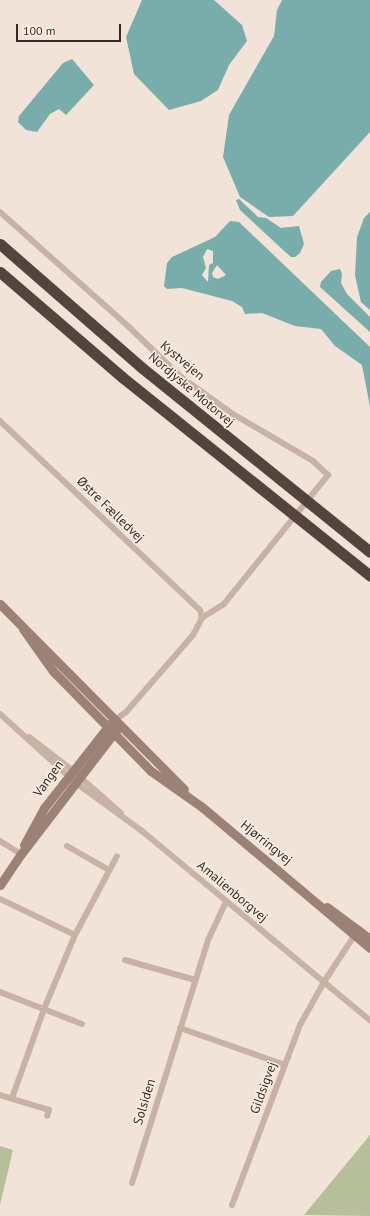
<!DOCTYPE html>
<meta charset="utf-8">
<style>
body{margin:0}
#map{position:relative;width:370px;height:1216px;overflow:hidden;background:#f1e3d8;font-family:"PT Sans",sans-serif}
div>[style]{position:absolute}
.green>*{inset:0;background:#b6bf99}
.water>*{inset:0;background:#78adab}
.street>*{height:6px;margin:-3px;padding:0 3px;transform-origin:3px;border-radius:3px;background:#c8b2a5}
.secondary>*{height:9px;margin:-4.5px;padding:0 4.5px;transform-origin:4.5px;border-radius:4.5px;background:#9c8176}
.highway>*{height:11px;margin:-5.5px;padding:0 5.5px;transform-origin:5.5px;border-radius:5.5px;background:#55433d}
span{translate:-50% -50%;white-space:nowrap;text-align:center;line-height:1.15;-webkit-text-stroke:3px #f9eee4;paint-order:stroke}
.street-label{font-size:13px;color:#342926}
.scale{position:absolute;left:16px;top:24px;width:105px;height:18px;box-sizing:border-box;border:2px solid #342926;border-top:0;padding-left:5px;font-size:12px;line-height:14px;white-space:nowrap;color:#342926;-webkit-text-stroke:3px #f9eee4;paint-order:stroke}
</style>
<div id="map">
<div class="green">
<i style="clip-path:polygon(370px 1135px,370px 1216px,304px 1215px)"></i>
<i style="clip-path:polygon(0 1146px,13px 1150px,0 1205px)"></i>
</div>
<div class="water">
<i style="clip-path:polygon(142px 0,214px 0,242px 25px,247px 41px,229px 65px,218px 90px,201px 101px,169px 110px,134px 74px,126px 37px)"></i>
<i style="clip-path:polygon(282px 0,370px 0,370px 132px,293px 216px,269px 217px,240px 197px,223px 157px,229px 115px,274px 36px,277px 10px)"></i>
<i style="clip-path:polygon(72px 59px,94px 85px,66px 115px,59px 109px,50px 114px,37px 132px,26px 130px,18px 122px,19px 116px,63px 63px)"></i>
<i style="clip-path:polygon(239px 199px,258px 217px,266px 218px,281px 228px,299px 226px,304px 244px,300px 253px,295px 257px,291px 257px,282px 249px,240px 210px,236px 200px)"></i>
<i style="clip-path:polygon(370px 212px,370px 310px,361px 302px,355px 275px,357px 237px,364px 218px)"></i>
<i style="clip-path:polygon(evenodd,230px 221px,239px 222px,370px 347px,370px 407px,362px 365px,335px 346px,321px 329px,295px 326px,262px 313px,245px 314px,242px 307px,232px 301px,182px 288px,167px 289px,164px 286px,167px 263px,172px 257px,215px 237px,230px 221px,207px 249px,213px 251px,213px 263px,209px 265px,208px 282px,202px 275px,206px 268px,203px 257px,207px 249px,230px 221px,217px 265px,226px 275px,218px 279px,213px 277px,212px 273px,217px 265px)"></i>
<i style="clip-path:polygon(340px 269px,342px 274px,341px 283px,347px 294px,370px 317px,370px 332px,320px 287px,321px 282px,331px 271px)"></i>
</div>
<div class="street">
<i style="left:0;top:212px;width:174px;rotate:41.7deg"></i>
<i style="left:130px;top:328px;width:71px;rotate:43.9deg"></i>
<i style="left:181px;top:377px;width:64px;rotate:35.4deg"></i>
<i style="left:233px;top:414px;width:93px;rotate:30.4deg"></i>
<i style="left:313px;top:461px;width:21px;rotate:43deg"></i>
<i style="left:328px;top:475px;width:166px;rotate:128.9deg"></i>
<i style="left:224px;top:604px;width:26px;rotate:148deg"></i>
<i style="left:0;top:421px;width:275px;rotate:43.4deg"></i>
<i style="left:200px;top:610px;width:8px;rotate:76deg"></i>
<i style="left:202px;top:618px;width:19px;rotate:118deg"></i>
<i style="left:193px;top:635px;width:102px;rotate:131deg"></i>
<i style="left:126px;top:712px;width:14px;rotate:144deg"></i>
<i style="left:0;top:714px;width:103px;rotate:42.2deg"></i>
<i style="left:76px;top:783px;width:82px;rotate:36deg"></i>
<i style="left:142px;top:831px;width:296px;rotate:39.7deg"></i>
<i style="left:29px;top:737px;width:54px;rotate:37.5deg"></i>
<i style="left:72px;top:770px;width:65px;rotate:41.3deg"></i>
<i style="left:0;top:841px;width:25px;rotate:32deg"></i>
<i style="left:67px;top:846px;width:48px;rotate:29.7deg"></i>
<i style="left:0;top:899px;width:83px;rotate:25.6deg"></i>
<i style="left:125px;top:960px;width:73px;rotate:15.9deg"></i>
<i style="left:0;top:992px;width:88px;rotate:21.3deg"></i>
<i style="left:180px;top:1028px;width:111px;rotate:19.4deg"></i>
<i style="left:0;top:1095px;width:51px;rotate:17deg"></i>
<i style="left:49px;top:1110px;width:6px;rotate:108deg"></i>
<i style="left:12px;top:1098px;width:95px;rotate:-70.2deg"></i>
<i style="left:44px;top:1009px;width:80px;rotate:-67.3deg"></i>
<i style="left:75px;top:935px;width:89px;rotate:-62deg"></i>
<i style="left:132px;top:1183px;width:255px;rotate:-72.6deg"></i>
<i style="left:208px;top:940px;width:42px;rotate:-64.7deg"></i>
<i style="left:232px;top:1205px;width:192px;rotate:-69.3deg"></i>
<i style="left:300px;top:1025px;width:49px;rotate:-60.8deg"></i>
<i style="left:324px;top:982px;width:59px;rotate:-56.9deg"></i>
</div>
<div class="secondary">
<i style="left:0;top:604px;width:261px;rotate:45.2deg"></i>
<i style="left:23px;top:629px;width:52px;rotate:54.5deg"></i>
<i style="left:53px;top:671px;width:140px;rotate:45.6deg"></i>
<i style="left:151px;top:771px;width:62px;rotate:35.2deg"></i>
<i style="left:202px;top:807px;width:219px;rotate:40deg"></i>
<i style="left:24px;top:845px;width:42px;rotate:-61.6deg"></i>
<i style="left:44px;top:808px;width:108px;rotate:-51.8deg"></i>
<i style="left:0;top:885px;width:37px;rotate:-56deg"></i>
<i style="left:21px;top:854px;width:158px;rotate:-52.5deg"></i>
<i style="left:327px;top:907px;width:54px;rotate:36.7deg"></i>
</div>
<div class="highway">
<i style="left:0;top:244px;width:187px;rotate:41.1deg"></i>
<i style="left:141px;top:367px;width:294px;rotate:38.9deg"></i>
<i style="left:0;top:272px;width:161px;rotate:40.7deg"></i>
<i style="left:122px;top:377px;width:318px;rotate:38.7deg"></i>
</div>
<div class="street-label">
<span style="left:182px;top:361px;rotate:40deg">Kystvejen</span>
<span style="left:191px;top:390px;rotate:40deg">Nordjyske Motorvej</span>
<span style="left:110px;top:510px;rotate:44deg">Østre Fælledvej</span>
<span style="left:49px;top:779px;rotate:-54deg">Vangen</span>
<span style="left:266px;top:843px;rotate:39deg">Hjørringvej</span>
<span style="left:232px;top:892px;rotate:40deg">Amalienborgvej</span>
<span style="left:264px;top:1088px;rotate:-70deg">Gildsigvej</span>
<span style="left:145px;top:1102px;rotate:-73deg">Solsiden</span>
</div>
<div class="scale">100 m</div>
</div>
